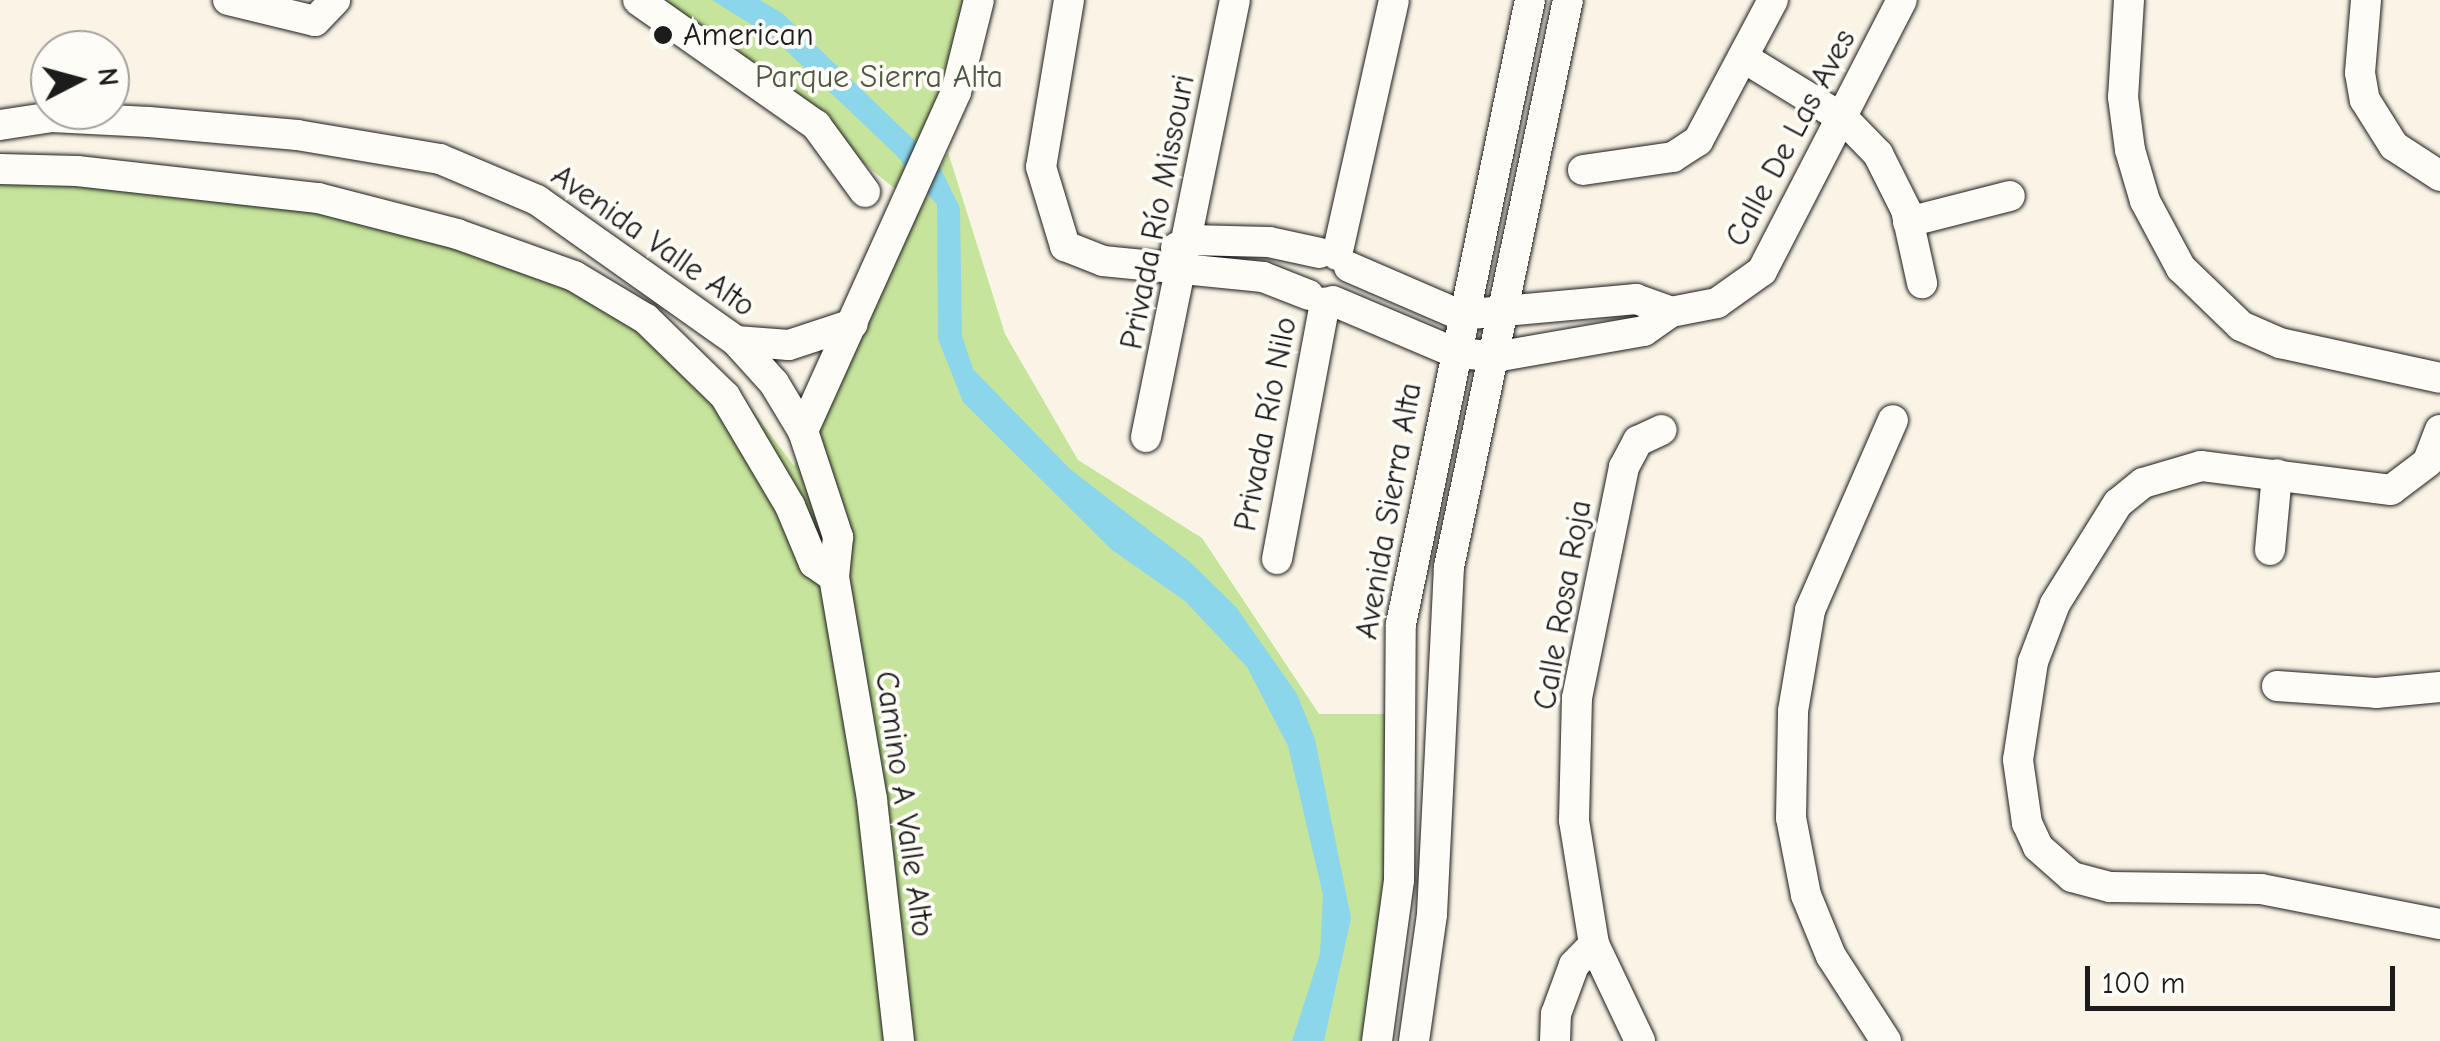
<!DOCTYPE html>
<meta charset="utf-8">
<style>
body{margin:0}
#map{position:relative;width:2440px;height:1041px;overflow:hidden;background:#faf4e6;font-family:"Comic Neue",sans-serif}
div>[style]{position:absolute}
.green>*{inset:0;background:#c6e49b}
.water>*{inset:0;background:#8cd6ec}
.roads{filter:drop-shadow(0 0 2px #1c1c1c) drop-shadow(0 0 2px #1c1c1c)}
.minor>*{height:30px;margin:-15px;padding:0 15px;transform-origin:15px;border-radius:15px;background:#fdfcf7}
.dots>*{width:28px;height:28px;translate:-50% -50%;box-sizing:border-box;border:5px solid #fdfcf7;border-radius:50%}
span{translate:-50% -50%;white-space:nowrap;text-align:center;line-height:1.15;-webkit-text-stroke:8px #fdfcf7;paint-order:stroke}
.poi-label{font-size:32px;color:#1c1c1c}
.left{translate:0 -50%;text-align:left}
.park-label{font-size:32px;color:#4f5842}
.street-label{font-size:32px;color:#1c1c1c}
.north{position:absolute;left:30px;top:30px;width:100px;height:100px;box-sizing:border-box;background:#fdfcf7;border:2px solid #a3a29f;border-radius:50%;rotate:84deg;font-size:28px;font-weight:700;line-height:40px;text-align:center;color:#1c1c1c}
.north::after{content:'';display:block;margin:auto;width:35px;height:45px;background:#1c1c1c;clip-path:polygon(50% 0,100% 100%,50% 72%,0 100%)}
.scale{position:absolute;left:2085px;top:966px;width:310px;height:45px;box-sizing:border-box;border:5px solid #1c1c1c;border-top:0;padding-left:12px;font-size:30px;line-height:35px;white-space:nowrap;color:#1c1c1c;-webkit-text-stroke:8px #fdfcf7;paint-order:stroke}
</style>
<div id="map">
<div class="green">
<i style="clip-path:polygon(638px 0,979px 0,909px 200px,816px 125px)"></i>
<i style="clip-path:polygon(948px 152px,1005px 334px,1078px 460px,1202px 538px,1319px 714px,1395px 714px,1380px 1041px,0 1041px,0 170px,318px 198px,631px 310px,744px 399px,794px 466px)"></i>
</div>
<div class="water">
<i style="clip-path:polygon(712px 0,760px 0,782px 13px,938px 163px,960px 208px,962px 336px,973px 369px,1070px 469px,1190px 562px,1236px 607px,1297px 694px,1315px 739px,1351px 918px,1324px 1041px,1292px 1041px,1320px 954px,1323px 895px,1288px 746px,1247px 667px,1185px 601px,1112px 550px,963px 402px,938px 339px,937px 205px,896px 155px,773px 38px)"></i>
</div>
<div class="roads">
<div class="minor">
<i style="left:228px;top:0;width:89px;rotate:13.6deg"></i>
<i style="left:315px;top:21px;width:29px;rotate:-46deg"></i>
<i style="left:638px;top:0;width:218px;rotate:35.1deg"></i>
<i style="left:816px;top:125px;width:83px;rotate:53.8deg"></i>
<i style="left:1069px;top:0;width:169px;rotate:99.5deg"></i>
<i style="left:1041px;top:167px;width:83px;rotate:73.1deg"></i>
<i style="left:1065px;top:246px;width:41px;rotate:21.5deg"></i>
<i style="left:1103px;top:261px;width:161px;rotate:5.7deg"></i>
<i style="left:1263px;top:277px;width:49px;rotate:21.4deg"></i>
<i style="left:2129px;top:0;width:97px;rotate:93.5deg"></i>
<i style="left:2123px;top:97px;width:53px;rotate:82.5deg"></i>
<i style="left:2130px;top:150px;width:53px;rotate:73.6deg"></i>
<i style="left:2145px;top:201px;width:76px;rotate:61.8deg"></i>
<i style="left:2181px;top:268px;width:83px;rotate:44deg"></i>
<i style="left:2241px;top:326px;width:43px;rotate:23.6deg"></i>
<i style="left:2280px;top:343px;width:164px;rotate:12.3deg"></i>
<i style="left:2366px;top:0;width:73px;rotate:94.7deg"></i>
<i style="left:2360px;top:73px;width:27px;rotate:80deg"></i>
<i style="left:2365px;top:100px;width:54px;rotate:57.8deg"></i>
<i style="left:2394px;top:146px;width:55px;rotate:33.1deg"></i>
<i style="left:1744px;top:58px;width:117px;rotate:31.4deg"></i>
<i style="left:1844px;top:119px;width:49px;rotate:45.8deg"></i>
<i style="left:1878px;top:154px;width:63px;rotate:63.4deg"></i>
<i style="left:1906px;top:210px;width:75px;rotate:77.6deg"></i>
<i style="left:0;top:125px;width:53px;rotate:-8.7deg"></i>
<i style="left:52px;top:117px;width:97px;rotate:3deg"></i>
<i style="left:149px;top:122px;width:149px;rotate:5deg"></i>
<i style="left:297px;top:135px;width:145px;rotate:9.5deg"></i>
<i style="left:440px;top:159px;width:105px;rotate:22.9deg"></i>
<i style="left:537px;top:200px;width:244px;rotate:35.3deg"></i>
<i style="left:736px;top:341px;width:57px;rotate:47.9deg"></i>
<i style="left:774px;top:383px;width:56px;rotate:58.9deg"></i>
<i style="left:803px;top:431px;width:112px;rotate:71.7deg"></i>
<i style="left:838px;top:537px;width:40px;rotate:95.7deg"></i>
<i style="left:834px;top:577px;width:226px;rotate:80.3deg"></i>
<i style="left:872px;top:800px;width:243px;rotate:83.6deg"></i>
<i style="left:0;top:169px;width:77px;rotate:1.5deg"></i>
<i style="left:77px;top:171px;width:243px;rotate:6.4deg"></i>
<i style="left:318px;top:198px;width:144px;rotate:14.5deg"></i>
<i style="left:457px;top:234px;width:124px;rotate:19.7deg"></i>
<i style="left:574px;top:276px;width:84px;rotate:30.8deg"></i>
<i style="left:646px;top:319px;width:110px;rotate:44.3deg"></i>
<i style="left:725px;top:396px;width:128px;rotate:59.4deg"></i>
<i style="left:790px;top:506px;width:62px;rotate:67.2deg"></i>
<i style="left:814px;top:563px;width:24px;rotate:35deg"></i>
<i style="left:1583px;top:170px;width:91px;rotate:-8.2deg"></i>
<i style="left:1673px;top:157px;width:30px;rotate:-33deg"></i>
<i style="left:1698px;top:141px;width:160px;rotate:-62deg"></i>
<i style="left:1908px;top:222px;width:105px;rotate:-14.3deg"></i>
<i style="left:1176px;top:248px;width:16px;rotate:-30deg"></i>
<i style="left:1190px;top:240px;width:79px;rotate:1.5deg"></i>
<i style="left:1269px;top:242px;width:52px;rotate:12.2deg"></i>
<i style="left:1337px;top:255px;width:261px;rotate:-77.4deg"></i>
<i style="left:1349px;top:267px;width:121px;rotate:23.4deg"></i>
<i style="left:1460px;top:315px;width:177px;rotate:-5.2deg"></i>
<i style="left:1636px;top:299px;width:37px;rotate:20deg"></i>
<i style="left:1333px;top:301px;width:130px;rotate:23deg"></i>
<i style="left:1453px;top:352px;width:42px;rotate:6.8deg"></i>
<i style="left:1495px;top:357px;width:151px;rotate:-9.9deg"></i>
<i style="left:1644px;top:331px;width:33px;rotate:-35deg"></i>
<i style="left:1671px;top:312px;width:47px;rotate:-11.1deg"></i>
<i style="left:1717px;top:303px;width:55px;rotate:-35.4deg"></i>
<i style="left:1762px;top:271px;width:305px;rotate:-62.7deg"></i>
<i style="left:736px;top:341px;width:53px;rotate:4.3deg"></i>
<i style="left:789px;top:345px;width:67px;rotate:-18.2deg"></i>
<i style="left:2440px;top:430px;width:34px;rotate:111deg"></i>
<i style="left:2428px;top:462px;width:46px;rotate:142.9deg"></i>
<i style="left:2391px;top:490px;width:192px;rotate:-172.8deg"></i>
<i style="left:2201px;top:466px;width:60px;rotate:163.7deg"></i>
<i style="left:2143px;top:483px;width:32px;rotate:141deg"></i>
<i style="left:2118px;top:503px;width:119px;rotate:122deg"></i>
<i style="left:2055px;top:604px;width:62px;rotate:110.8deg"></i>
<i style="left:2033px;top:662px;width:99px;rotate:98.7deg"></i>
<i style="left:2018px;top:760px;width:64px;rotate:81.9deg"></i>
<i style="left:2027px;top:823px;width:26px;rotate:65deg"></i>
<i style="left:2038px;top:847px;width:45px;rotate:41.4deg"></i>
<i style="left:2072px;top:877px;width:39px;rotate:15deg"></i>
<i style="left:2110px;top:887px;width:151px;rotate:0.8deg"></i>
<i style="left:2261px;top:889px;width:182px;rotate:11.1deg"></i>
<i style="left:803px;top:431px;width:372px;rotate:-65.7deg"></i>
<i style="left:956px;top:92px;width:95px;rotate:-76deg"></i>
<i style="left:1146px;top:437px;width:446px;rotate:-78.5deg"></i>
<i style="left:2270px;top:550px;width:76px;rotate:-84.7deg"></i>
<i style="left:1277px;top:559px;width:261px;rotate:-79.4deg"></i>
<i style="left:2277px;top:686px;width:99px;rotate:4deg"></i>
<i style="left:2376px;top:693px;width:64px;rotate:-5.4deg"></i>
<i style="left:1377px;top:1041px;width:162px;rotate:-82.2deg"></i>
<i style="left:1399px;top:880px;width:256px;rotate:-89.6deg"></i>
<i style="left:1401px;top:624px;width:637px;rotate:-78.32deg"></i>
<i style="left:1414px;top:1041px;width:128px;rotate:-81.9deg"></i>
<i style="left:1432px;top:914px;width:347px;rotate:-87.2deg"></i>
<i style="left:1449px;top:567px;width:579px;rotate:-78.15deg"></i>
<i style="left:1555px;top:1041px;width:27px;rotate:-88deg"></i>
<i style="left:1556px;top:1014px;width:52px;rotate:-69.8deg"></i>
<i style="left:1574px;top:965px;width:29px;rotate:-46deg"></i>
<i style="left:1640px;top:1041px;width:107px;rotate:-115.4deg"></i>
<i style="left:1594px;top:944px;width:126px;rotate:-99.2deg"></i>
<i style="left:1574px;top:820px;width:122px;rotate:-88.6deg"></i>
<i style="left:1577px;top:698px;width:236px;rotate:-78.5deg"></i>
<i style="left:1624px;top:467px;width:30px;rotate:-62deg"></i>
<i style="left:1638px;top:441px;width:26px;rotate:-25deg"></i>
<i style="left:1886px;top:1041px;width:101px;rotate:-122.9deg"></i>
<i style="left:1831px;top:956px;width:66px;rotate:-112.3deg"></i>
<i style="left:1806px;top:895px;width:78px;rotate:-101deg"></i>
<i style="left:1791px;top:818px;width:107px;rotate:-88.9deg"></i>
<i style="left:1793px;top:711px;width:102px;rotate:-80.4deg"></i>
<i style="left:1810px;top:610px;width:207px;rotate:-66.4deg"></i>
</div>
</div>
<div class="dots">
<i style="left:663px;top:35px;background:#1c1c1c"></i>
</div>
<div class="poi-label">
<span class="left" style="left:683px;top:35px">American</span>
</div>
<div class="park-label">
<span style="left:879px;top:77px">Parque Sierra Alta</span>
</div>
<div class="street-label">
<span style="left:1791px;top:138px;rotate:-62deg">Calle De Las Aves</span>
<span style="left:1158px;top:212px;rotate:-79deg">Privada Río Missouri</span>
<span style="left:653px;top:241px;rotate:35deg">Avenida Valle Alto</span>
<span style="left:1266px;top:424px;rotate:-79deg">Privada Río Nilo</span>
<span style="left:1389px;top:511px;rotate:-80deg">Avenida Sierra Alta</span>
<span style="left:1563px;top:605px;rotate:-80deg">Calle Rosa Roja</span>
<span style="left:904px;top:804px;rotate:82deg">Camino A Valle Alto</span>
</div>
<div class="north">N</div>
<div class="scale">100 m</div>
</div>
